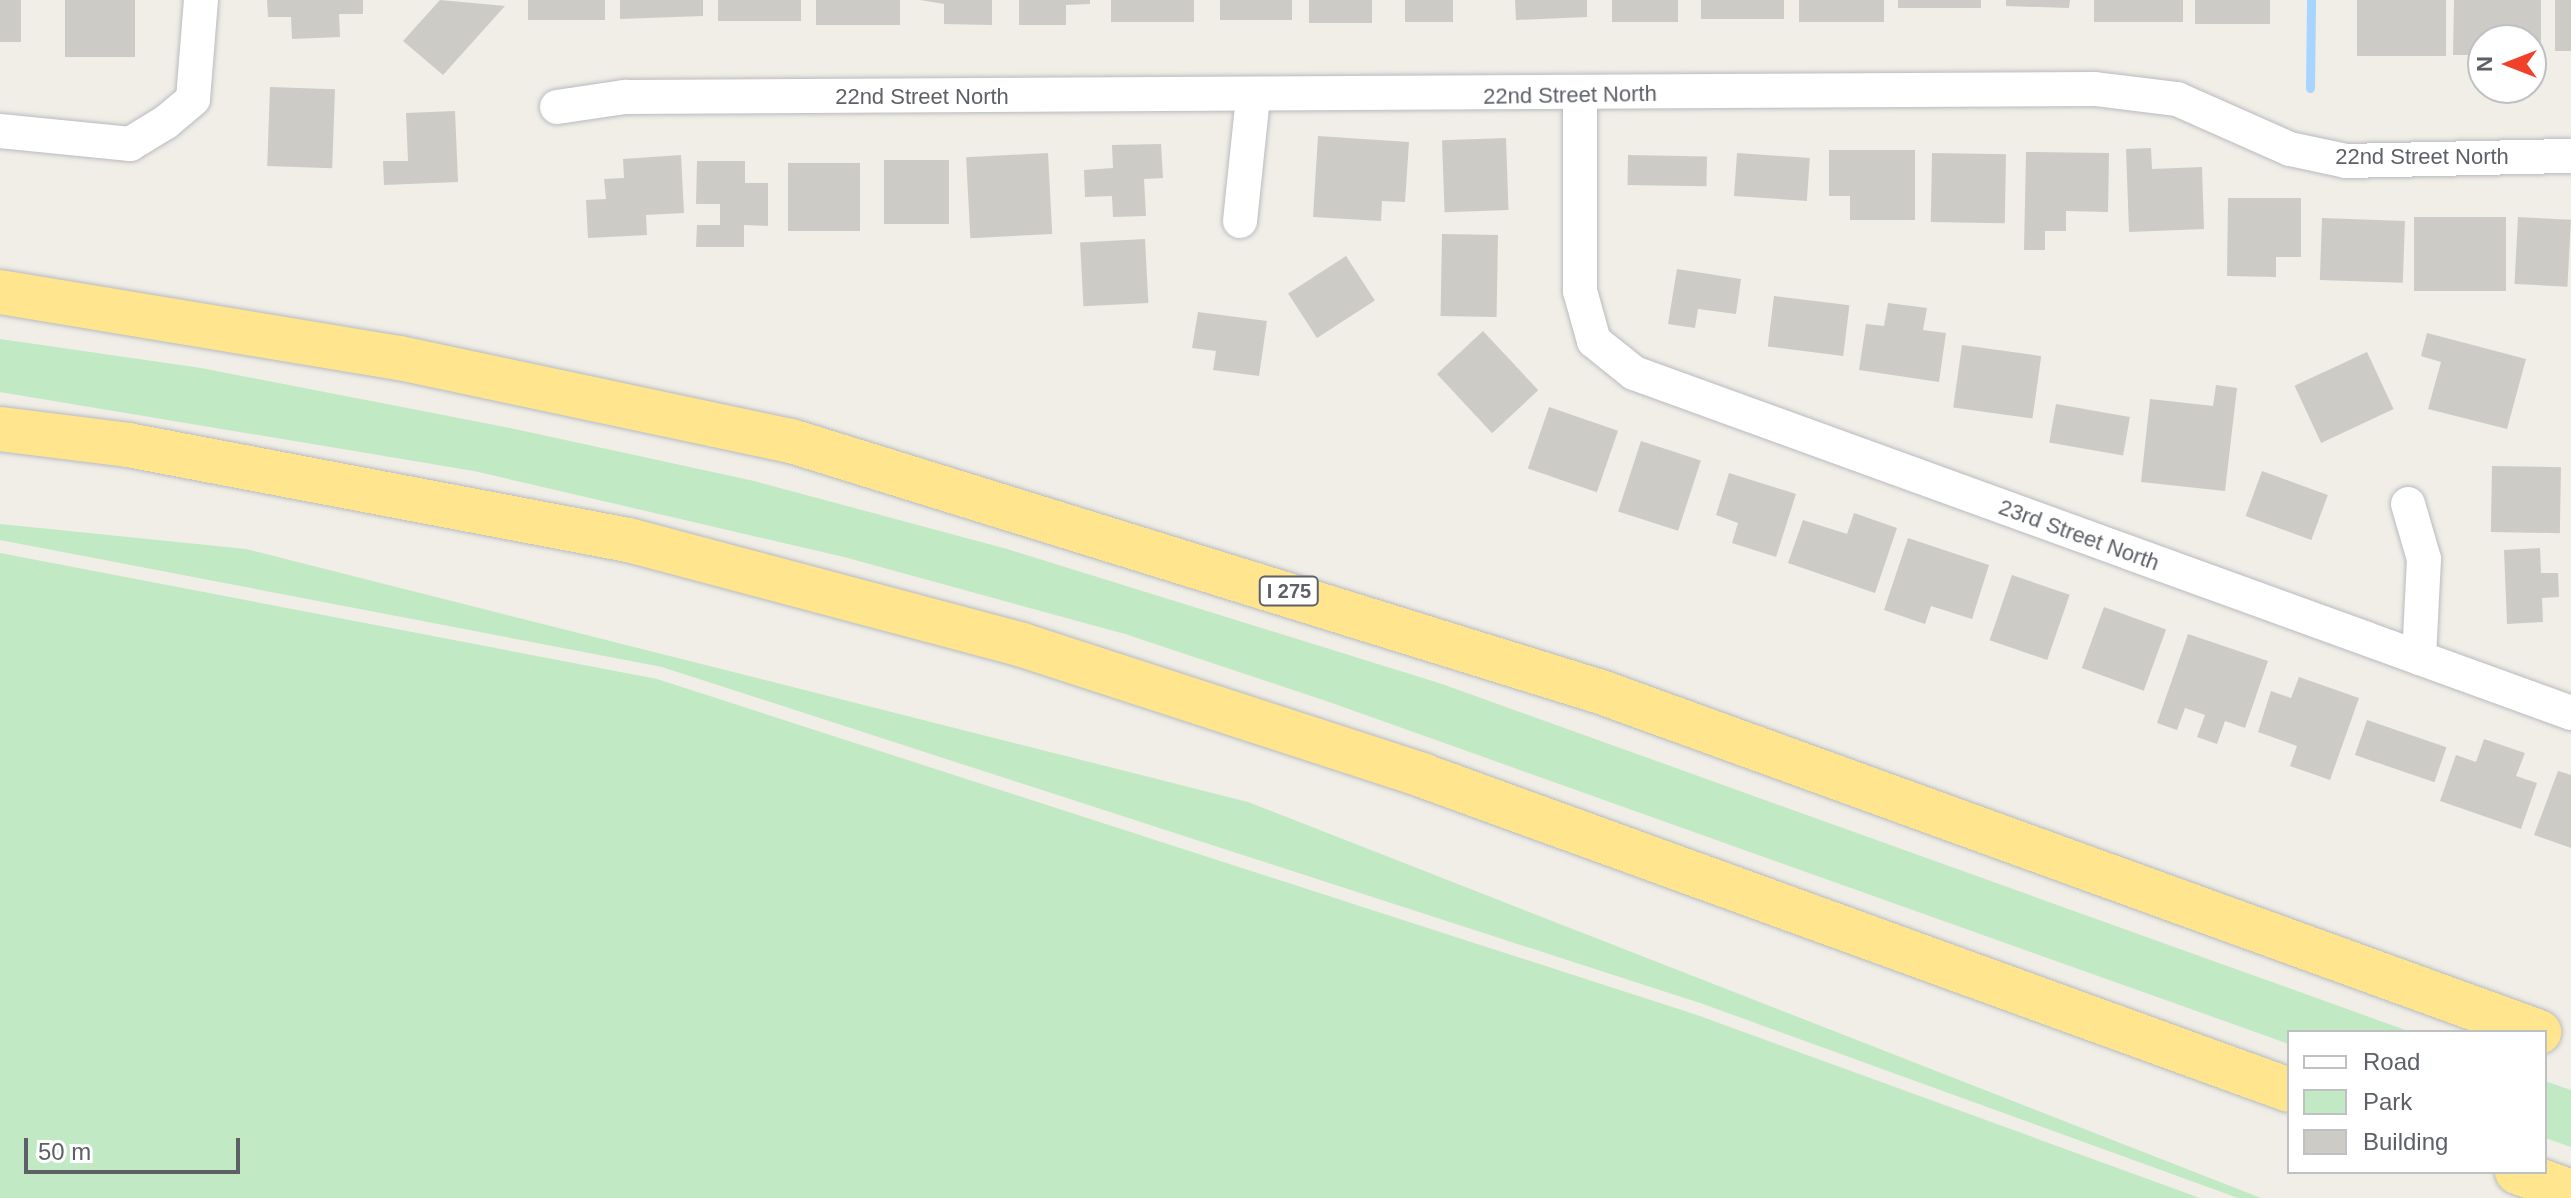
<!DOCTYPE html>
<style>
body{margin:0}
#map{position:relative;width:2571px;height:1198px;overflow:hidden;background:#f0eee6;font-family:Arial,sans-serif}
div>[style]{position:absolute}
.green>*{inset:0;background:#c1e9c3}
.stream>*{height:9px;margin:-4.5px;padding:0 4.5px;transform-origin:4.5px;border-radius:4.5px;background:#a7d5ff}
.building>*{inset:0;background:#cdcbc5;transform-origin:0 0}
.roads{filter:drop-shadow(0 0 2px #b8bbc0) drop-shadow(0 0 2px #b8bbc0)}
.minor>*{height:34px;margin:-17px;padding:0 17px;transform-origin:17px;border-radius:17px;background:#fff}
.motorway>*{height:44px;margin:-22px;padding:0 22px;transform-origin:22px;border-radius:22px;background:#ffe68e}
span{translate:-50% -50%;white-space:nowrap;text-align:center;line-height:1.15;-webkit-text-stroke:7px #fff;paint-order:stroke}
.shield-label span{padding:2px 6px;background:#fff;border:2px solid;border-radius:6px;-webkit-text-stroke-width:0}
.shield-label{font-size:20px;color:#5d6167;font-weight:700}
.street-label{font-size:22px;color:#5d6167}
.legend{position:absolute;left:2287px;top:1030px;width:260px;height:144px;box-sizing:border-box;background:#fff;border:2px solid #bec0c2;margin:0;padding:10px 14px;list-style:none;font-size:24px;color:#5d6167}
.legend li{display:flex;align-items:center;gap:16px;height:40px}
.legend b{width:40px;border:2px solid #bec0c2}
.north{position:absolute;left:2467px;top:24px;width:80px;height:80px;box-sizing:border-box;background:#fff;border:2px solid #bec0c2;border-radius:50%;rotate:270deg;font-size:22px;font-weight:700;line-height:32px;text-align:center;color:#5d6167}
.north::after{content:'';display:block;margin:auto;width:28px;height:36px;background:#f2412a;clip-path:polygon(50% 0,100% 100%,50% 72%,0 100%)}
.scale{position:absolute;left:24px;top:1138px;width:216px;height:36px;box-sizing:border-box;border:4px solid #5d6167;border-top:0;padding-left:10px;font-size:24px;line-height:28px;white-space:nowrap;color:#5d6167;-webkit-text-stroke:6px #fff;paint-order:stroke}
</style>
<div id="map">
<div class="green">
<i style="clip-path:polygon(0 339px,201px 368px,510px 428px,754px 481px,1007px 549px,1442px 684px,2411px 1032px,2289px 1032px,2289px 1044px,1332px 703px,1125px 634px,844px 557px,474px 471px,0 392px)"></i>
<i style="clip-path:polygon(0 524px,246px 549px,1248px 802px,2261px 1198px,2238px 1198px,1703px 1004px,662px 667px,0 540px)"></i>
<i style="clip-path:polygon(0 553px,657px 679px,1697px 1015px,2200px 1198px,0 1198px)"></i>
<i style="clip-path:polygon(2545px 1081px,2571px 1090px,2571px 1147px,2545px 1138px)"></i>
</div>
<div class="stream">
<i style="left:2310px;top:88px;width:88px;rotate:-89.3deg"></i>
</div>
<div class="building">
<i style="left:0;top:0;width:21px;height:42px"></i>
<i style="left:65px;top:0;width:70px;height:57px"></i>
<i style="clip-path:polygon(267px 0,363px 0,363px 14px,339px 14px,340px 37px,292px 39px,291px 17px,268px 17px)"></i>
<i style="clip-path:polygon(440px 0,505px 6px,443px 75px,403px 41px)"></i>
<i style="left:528px;top:0;width:77px;height:20px"></i>
<i style="clip-path:polygon(620px 0,703px 0,703px 16px,620px 19px)"></i>
<i style="left:718px;top:0;width:83px;height:21px"></i>
<i style="left:816px;top:0;width:84px;height:25px"></i>
<i style="clip-path:polygon(920px 0,992px 0,992px 25px,944px 24px,944px 4px)"></i>
<i style="clip-path:polygon(1019px 0,1090px 0,1090px 4px,1066px 5px,1066px 25px,1019px 25px)"></i>
<i style="left:1111px;top:0;width:83px;height:22px"></i>
<i style="left:1220px;top:0;width:72px;height:20px"></i>
<i style="left:1309px;top:0;width:63px;height:23px"></i>
<i style="left:1405px;top:0;width:48px;height:22px"></i>
<i style="clip-path:polygon(1515px 0,1587px 0,1587px 17px,1516px 20px)"></i>
<i style="left:1612px;top:0;width:66px;height:22px"></i>
<i style="left:1701px;top:0;width:83px;height:19px"></i>
<i style="left:1799px;top:0;width:85px;height:22px"></i>
<i style="left:1898px;top:0;width:83px;height:8px"></i>
<i style="clip-path:polygon(2006px 0,2070px 0,2069px 8px,2006px 6px)"></i>
<i style="left:2094px;top:0;width:89px;height:22px"></i>
<i style="left:2195px;top:0;width:75px;height:24px"></i>
<i style="left:2357px;top:0;width:89px;height:56px"></i>
<i style="clip-path:polygon(2454px 0,2541px 0,2541px 56px,2531px 55px,2531px 40px,2483px 40px,2483px 55px,2453px 55px)"></i>
<i style="left:2555px;top:0;width:16px;height:51px"></i>
<i style="left:270px;top:87px;width:65px;height:79px;rotate:2deg"></i>
<i style="clip-path:polygon(455px 111px,458px 182px,384px 185px,383px 161px,408px 161px,406px 113px)"></i>
<i style="clip-path:polygon(1318px 136px,1409px 142px,1405px 202px,1382px 201px,1381px 221px,1313px 217px)"></i>
<i style="left:1506px;top:138px;width:72px;height:64px;rotate:88deg"></i>
<i style="clip-path:polygon(1161px 144px,1163px 178px,1144px 179px,1146px 216px,1113px 217px,1112px 196px,1085px 197px,1084px 170px,1113px 168px,1112px 145px)"></i>
<i style="clip-path:polygon(2151px 148px,2152px 169px,2202px 167px,2204px 229px,2129px 232px,2126px 149px)"></i>
<i style="clip-path:polygon(1829px 150px,1915px 150px,1915px 220px,1850px 220px,1850px 196px,1829px 196px)"></i>
<i style="clip-path:polygon(2026px 152px,2109px 153px,2108px 212px,2066px 211px,2066px 231px,2045px 231px,2045px 250px,2024px 250px)"></i>
<i style="left:1048px;top:153px;width:81px;height:82px;rotate:87deg"></i>
<i style="left:1737px;top:153px;width:73px;height:43px;rotate:4deg"></i>
<i style="left:1932px;top:153px;width:74px;height:69px;rotate:1deg"></i>
<i style="clip-path:polygon(681px 155px,684px 213px,646px 215px,647px 235px,588px 238px,586px 200px,606px 199px,604px 179px,624px 178px,623px 159px)"></i>
<i style="left:1628px;top:155px;width:79px;height:30px;rotate:1deg"></i>
<i style="left:884px;top:160px;width:65px;height:64px"></i>
<i style="clip-path:polygon(697px 161px,745px 161px,745px 183px,768px 183px,768px 226px,744px 225px,744px 247px,696px 247px,697px 225px,720px 225px,720px 204px,696px 204px)"></i>
<i style="left:788px;top:163px;width:72px;height:68px"></i>
<i style="clip-path:polygon(2228px 198px,2301px 198px,2301px 257px,2276px 257px,2276px 277px,2227px 276px)"></i>
<i style="left:2414px;top:217px;width:92px;height:74px"></i>
<i style="left:2518px;top:217px;width:53px;height:67px;rotate:3deg"></i>
<i style="left:2322px;top:218px;width:83px;height:62px;rotate:2deg"></i>
<i style="left:1442px;top:234px;width:56px;height:82px;rotate:1deg"></i>
<i style="left:1145px;top:239px;width:64px;height:65px;rotate:87deg"></i>
<i style="left:1346px;top:256px;width:53px;height:69px;rotate:57deg"></i>
<i style="clip-path:polygon(1677px 269px,1741px 279px,1736px 314px,1698px 309px,1695px 328px,1668px 324px)"></i>
<i style="left:1774px;top:296px;width:76px;height:51px;rotate:7deg"></i>
<i style="clip-path:polygon(1888px 303px,1927px 308px,1923px 330px,1946px 333px,1939px 382px,1859px 370px,1866px 324px,1884px 326px)"></i>
<i style="clip-path:polygon(1198px 312px,1267px 321px,1259px 376px,1213px 370px,1216px 351px,1192px 348px)"></i>
<i style="left:1483px;top:331px;width:81px;height:63px;rotate:47deg"></i>
<i style="clip-path:polygon(2427px 333px,2526px 359px,2507px 429px,2428px 409px,2441px 362px,2421px 356px)"></i>
<i style="left:1962px;top:345px;width:80px;height:63px;rotate:8deg"></i>
<i style="left:2367px;top:352px;width:63px;height:80px;rotate:65deg"></i>
<i style="clip-path:polygon(2216px 385px,2237px 388px,2225px 491px,2141px 482px,2150px 399px,2213px 406px)"></i>
<i style="left:2056px;top:404px;width:75px;height:39px;rotate:10deg"></i>
<i style="left:1549px;top:407px;width:73px;height:65px;rotate:19deg"></i>
<i style="left:1641px;top:441px;width:63px;height:74px;rotate:18deg"></i>
<i style="left:2492px;top:466px;width:69px;height:66px;rotate:1deg"></i>
<i style="left:2262px;top:471px;width:70px;height:48px;rotate:20deg"></i>
<i style="clip-path:polygon(1729px 473px,1796px 494px,1776px 557px,1732px 543px,1738px 523px,1716px 515px)"></i>
<i style="clip-path:polygon(1854px 513px,1897px 528px,1875px 593px,1788px 563px,1803px 520px,1847px 534px)"></i>
<i style="clip-path:polygon(1908px 538px,1989px 565px,1972px 619px,1931px 606px,1925px 624px,1884px 610px)"></i>
<i style="clip-path:polygon(2540px 548px,2541px 573px,2558px 573px,2559px 597px,2542px 598px,2543px 622px,2507px 624px,2504px 550px)"></i>
<i style="left:2012px;top:575px;width:61px;height:69px;rotate:19deg"></i>
<i style="left:2104px;top:607px;width:66px;height:65px;rotate:20deg"></i>
<i style="clip-path:polygon(2188px 634px,2268px 661px,2245px 728px,2225px 721px,2217px 744px,2197px 737px,2205px 715px,2185px 708px,2177px 730px,2157px 723px)"></i>
<i style="clip-path:polygon(2299px 677px,2359px 698px,2330px 780px,2290px 766px,2297px 746px,2258px 732px,2271px 691px,2291px 698px)"></i>
<i style="left:2367px;top:720px;width:84px;height:37px;rotate:19deg"></i>
<i style="clip-path:polygon(2484px 739px,2525px 753px,2516px 776px,2537px 783px,2521px 829px,2440px 801px,2456px 755px,2476px 762px)"></i>
<i style="clip-path:polygon(2558px 771px,2571px 775px,2571px 848px,2534px 835px)"></i>
</div>
<div class="roads">
<div class="minor">
<i style="left:1580px;top:95px;width:196px;rotate:90deg"></i>
<i style="left:1580px;top:291px;width:52px;rotate:74.4deg"></i>
<i style="left:1594px;top:341px;width:51px;rotate:38.7deg"></i>
<i style="left:1634px;top:373px;width:997px;rotate:19.94deg"></i>
<i style="left:557px;top:107px;width:69px;rotate:-8.4deg"></i>
<i style="left:625px;top:97px;width:1470px;rotate:-0.31deg"></i>
<i style="left:2095px;top:89px;width:83px;rotate:7deg"></i>
<i style="left:2177px;top:99px;width:124px;rotate:23.9deg"></i>
<i style="left:2290px;top:149px;width:57px;rotate:12.1deg"></i>
<i style="left:2346px;top:161px;width:225px;rotate:-1.3deg"></i>
<i style="left:0;top:131px;width:131px;rotate:5.7deg"></i>
<i style="left:130px;top:144px;width:42px;rotate:-31.4deg"></i>
<i style="left:166px;top:122px;width:35px;rotate:-40deg"></i>
<i style="left:193px;top:99px;width:99px;rotate:-85.4deg"></i>
<i style="left:1240px;top:221px;width:124px;rotate:-84deg"></i>
<i style="left:2408px;top:504px;width:57px;rotate:73.8deg"></i>
<i style="left:2424px;top:559px;width:99px;rotate:92.9deg"></i>
</div>
<div class="motorway">
<i style="left:0;top:292px;width:405px;rotate:9.4deg"></i>
<i style="left:400px;top:358px;width:400px;rotate:12deg"></i>
<i style="left:791px;top:441px;width:848px;rotate:17.22deg"></i>
<i style="left:1601px;top:692px;width:998px;rotate:19.92deg"></i>
<i style="left:0;top:429px;width:129px;rotate:7.1deg"></i>
<i style="left:128px;top:445px;width:509px;rotate:10.76deg"></i>
<i style="left:628px;top:540px;width:408px;rotate:14.9deg"></i>
<i style="left:1022px;top:645px;width:423px;rotate:18deg"></i>
<i style="left:1424px;top:776px;width:920px;rotate:19.95deg"></i>
<i style="left:2517px;top:1172px;width:58px;rotate:20.3deg"></i>
</div>
</div>
<div class="shield-label">
<span style="left:1289px;top:591px">I 275</span>
</div>
<div class="street-label">
<span style="left:1570px;top:95px;rotate:-1deg">22nd Street North</span>
<span style="left:922px;top:97px">22nd Street North</span>
<span style="left:2422px;top:157px">22nd Street North</span>
<span style="left:2079px;top:535px;rotate:20deg">23rd Street North</span>
</div>
<ul class="legend">
<li><b style="height:10px;background:#fff"></b>Road</li>
<li><b style="height:22px;background:#c1e9c3"></b>Park</li>
<li><b style="height:22px;background:#cdcbc5"></b>Building</li>
</ul>
<div class="north">N</div>
<div class="scale">50 m</div>
</div>
